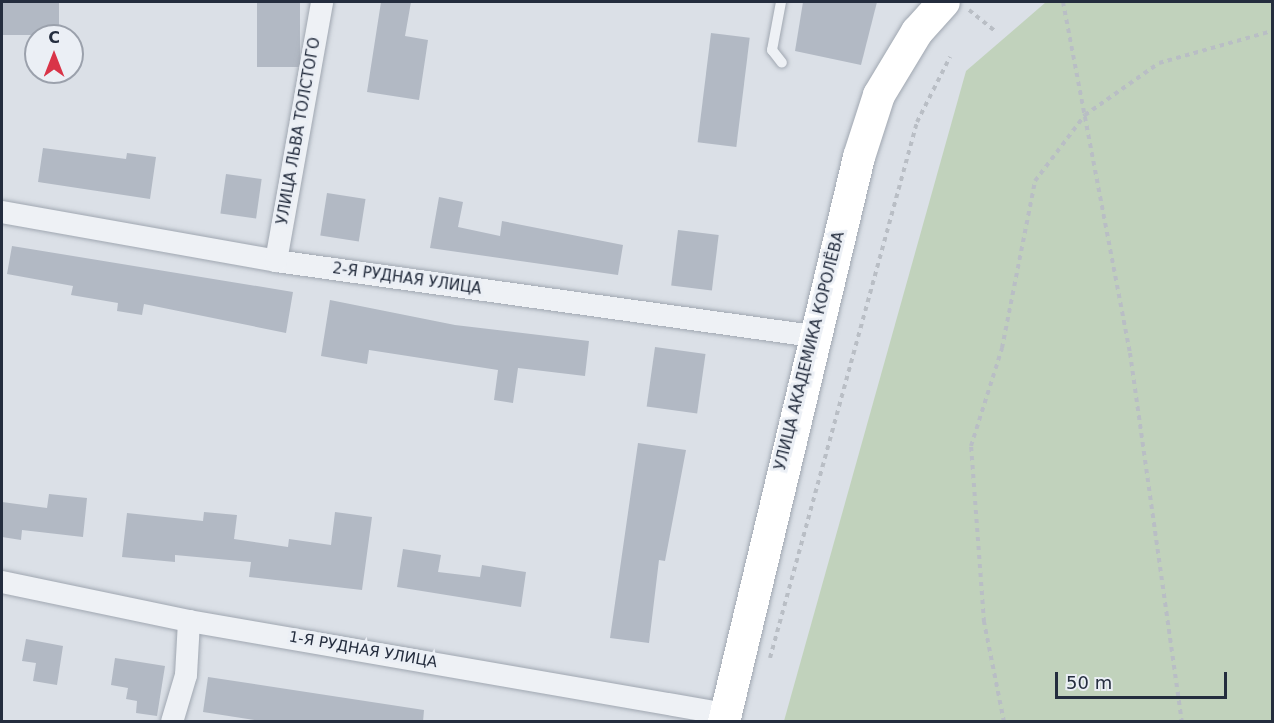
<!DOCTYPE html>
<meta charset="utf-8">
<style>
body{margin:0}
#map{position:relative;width:1274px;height:723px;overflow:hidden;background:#dbe0e7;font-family:"DejaVu Sans",sans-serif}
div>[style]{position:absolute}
.green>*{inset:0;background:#c1d2bc}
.building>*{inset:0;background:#b2b9c4;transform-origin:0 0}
.path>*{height:4px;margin-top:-2px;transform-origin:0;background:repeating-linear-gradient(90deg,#b9bec5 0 4.5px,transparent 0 9px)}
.roads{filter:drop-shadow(0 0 2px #a0a7b1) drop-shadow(0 0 2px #a0a7b1)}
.lane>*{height:10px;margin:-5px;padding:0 5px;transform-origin:5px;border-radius:5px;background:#eef1f5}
.street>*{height:22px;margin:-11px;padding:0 11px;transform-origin:11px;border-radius:11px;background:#eef1f5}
.secondary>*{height:32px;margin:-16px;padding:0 16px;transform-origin:16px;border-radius:16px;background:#fff}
span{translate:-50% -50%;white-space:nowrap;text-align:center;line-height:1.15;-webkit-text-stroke:6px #ebeff5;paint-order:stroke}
.street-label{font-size:15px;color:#242d3e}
.frame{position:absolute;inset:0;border:3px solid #242d3e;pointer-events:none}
.north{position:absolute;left:24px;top:24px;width:60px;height:60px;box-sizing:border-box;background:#ebeff5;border:2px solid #9ba1ac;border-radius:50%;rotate:0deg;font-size:16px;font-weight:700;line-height:24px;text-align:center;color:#242d3e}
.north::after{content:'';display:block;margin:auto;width:21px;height:27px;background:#d93448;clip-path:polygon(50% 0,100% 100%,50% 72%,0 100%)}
.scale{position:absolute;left:1055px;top:672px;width:172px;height:27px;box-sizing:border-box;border:3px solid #242d3e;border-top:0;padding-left:8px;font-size:18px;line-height:21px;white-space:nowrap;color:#242d3e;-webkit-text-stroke:4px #ebeff5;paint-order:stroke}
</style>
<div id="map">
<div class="green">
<i style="clip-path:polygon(1046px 2px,1272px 2px,1272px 721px,784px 721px,966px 71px)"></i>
</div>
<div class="building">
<i style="left:2px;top:2px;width:57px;height:33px"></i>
<i style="left:257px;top:2px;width:43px;height:65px"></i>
<i style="clip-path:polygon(381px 2px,411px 2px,405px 36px,428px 40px,419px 100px,367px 92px)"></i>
<i style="clip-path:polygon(803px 2px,877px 2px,861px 65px,795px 51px)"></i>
<i style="left:711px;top:33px;width:39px;height:110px;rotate:7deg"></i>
<i style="clip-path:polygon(43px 148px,126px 159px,127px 153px,156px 157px,150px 199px,38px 182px)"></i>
<i style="left:226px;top:174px;width:36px;height:40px;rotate:8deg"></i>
<i style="left:327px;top:193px;width:39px;height:43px;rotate:9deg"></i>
<i style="clip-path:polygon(439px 197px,463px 202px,458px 227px,500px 236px,502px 221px,623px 245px,618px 275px,430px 248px)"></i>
<i style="left:678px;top:230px;width:41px;height:56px;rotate:7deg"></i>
<i style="clip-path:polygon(12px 246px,293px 292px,286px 333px,144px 304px,142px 315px,117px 311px,118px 303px,71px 295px,73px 286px,7px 274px)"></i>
<i style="clip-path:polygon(330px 300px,455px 325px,589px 341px,585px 376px,518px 368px,513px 403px,494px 400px,498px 370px,369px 350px,367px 364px,321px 356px)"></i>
<i style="left:655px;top:347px;width:51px;height:60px;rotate:8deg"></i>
<i style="clip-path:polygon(638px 443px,686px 450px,665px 561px,659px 560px,649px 643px,610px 638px)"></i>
<i style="clip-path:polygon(49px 494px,87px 498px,83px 537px,22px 530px,21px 540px,2px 537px,2px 502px,47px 508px)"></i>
<i style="clip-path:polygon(204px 512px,237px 515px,234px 539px,288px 547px,289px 539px,331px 545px,335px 512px,372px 517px,362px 590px,249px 577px,251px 562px,175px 555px,175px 562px,122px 557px,127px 513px,203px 521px)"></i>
<i style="clip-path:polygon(403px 549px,441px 555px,438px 572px,480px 577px,482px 565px,526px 572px,521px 607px,397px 587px)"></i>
<i style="clip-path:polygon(26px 639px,63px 646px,57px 685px,33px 681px,36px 663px,22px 661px)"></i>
<i style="clip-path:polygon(115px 658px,165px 666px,157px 716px,136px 713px,137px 701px,126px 699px,128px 688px,111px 685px)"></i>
<i style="clip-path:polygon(208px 677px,424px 710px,423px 722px,267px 722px,203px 712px)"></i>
</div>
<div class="path">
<i style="left:1063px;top:2px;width:357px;rotate:79.2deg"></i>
<i style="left:1130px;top:353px;width:373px;rotate:82deg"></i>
<i style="left:969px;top:10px;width:32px;rotate:39deg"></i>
<i style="left:770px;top:658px;width:556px;rotate:-74.66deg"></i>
<i style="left:917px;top:122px;width:73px;rotate:-63.1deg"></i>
<i style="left:1004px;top:722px;width:102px;rotate:-101.3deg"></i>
<i style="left:984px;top:622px;width:176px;rotate:-94.2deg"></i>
<i style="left:971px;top:446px;width:103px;rotate:-72.4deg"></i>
<i style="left:1002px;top:348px;width:170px;rotate:-78.8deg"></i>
<i style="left:1035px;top:181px;width:83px;rotate:-52.9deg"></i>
<i style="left:1085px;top:115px;width:90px;rotate:-35.1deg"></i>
<i style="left:1159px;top:63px;width:117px;rotate:-15.8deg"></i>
</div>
<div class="roads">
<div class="lane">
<i style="left:781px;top:2px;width:49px;rotate:100.6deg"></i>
<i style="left:772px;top:50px;width:16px;rotate:52deg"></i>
</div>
<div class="street">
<i style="left:2px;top:212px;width:278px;rotate:10.1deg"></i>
<i style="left:276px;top:261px;width:542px;rotate:7.95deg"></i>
<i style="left:276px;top:261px;width:263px;rotate:-79.9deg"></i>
<i style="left:2px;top:582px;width:191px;rotate:11.8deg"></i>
<i style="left:189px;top:621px;width:545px;rotate:9.83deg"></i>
<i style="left:172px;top:722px;width:49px;rotate:-73.4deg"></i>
<i style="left:186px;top:675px;width:54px;rotate:-86.8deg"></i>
</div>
<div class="secondary">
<i style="left:724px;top:722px;width:581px;rotate:-76.56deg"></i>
<i style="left:859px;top:157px;width:65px;rotate:-72.1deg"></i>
<i style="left:879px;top:95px;width:74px;rotate:-58.9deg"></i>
<i style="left:917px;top:32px;width:40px;rotate:-48deg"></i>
</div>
</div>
<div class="street-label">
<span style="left:299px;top:131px;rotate:-80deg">УЛИЦА ЛЬВА ТОЛСТОГО</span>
<span style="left:407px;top:279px;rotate:8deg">2-Я РУДНАЯ УЛИЦА</span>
<span style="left:810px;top:351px;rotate:-76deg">УЛИЦА АКАДЕМИКА КОРОЛЁВА</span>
<span style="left:363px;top:650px;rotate:10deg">1-Я РУДНАЯ УЛИЦА</span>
</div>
<div class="frame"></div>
<div class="north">С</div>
<div class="scale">50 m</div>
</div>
